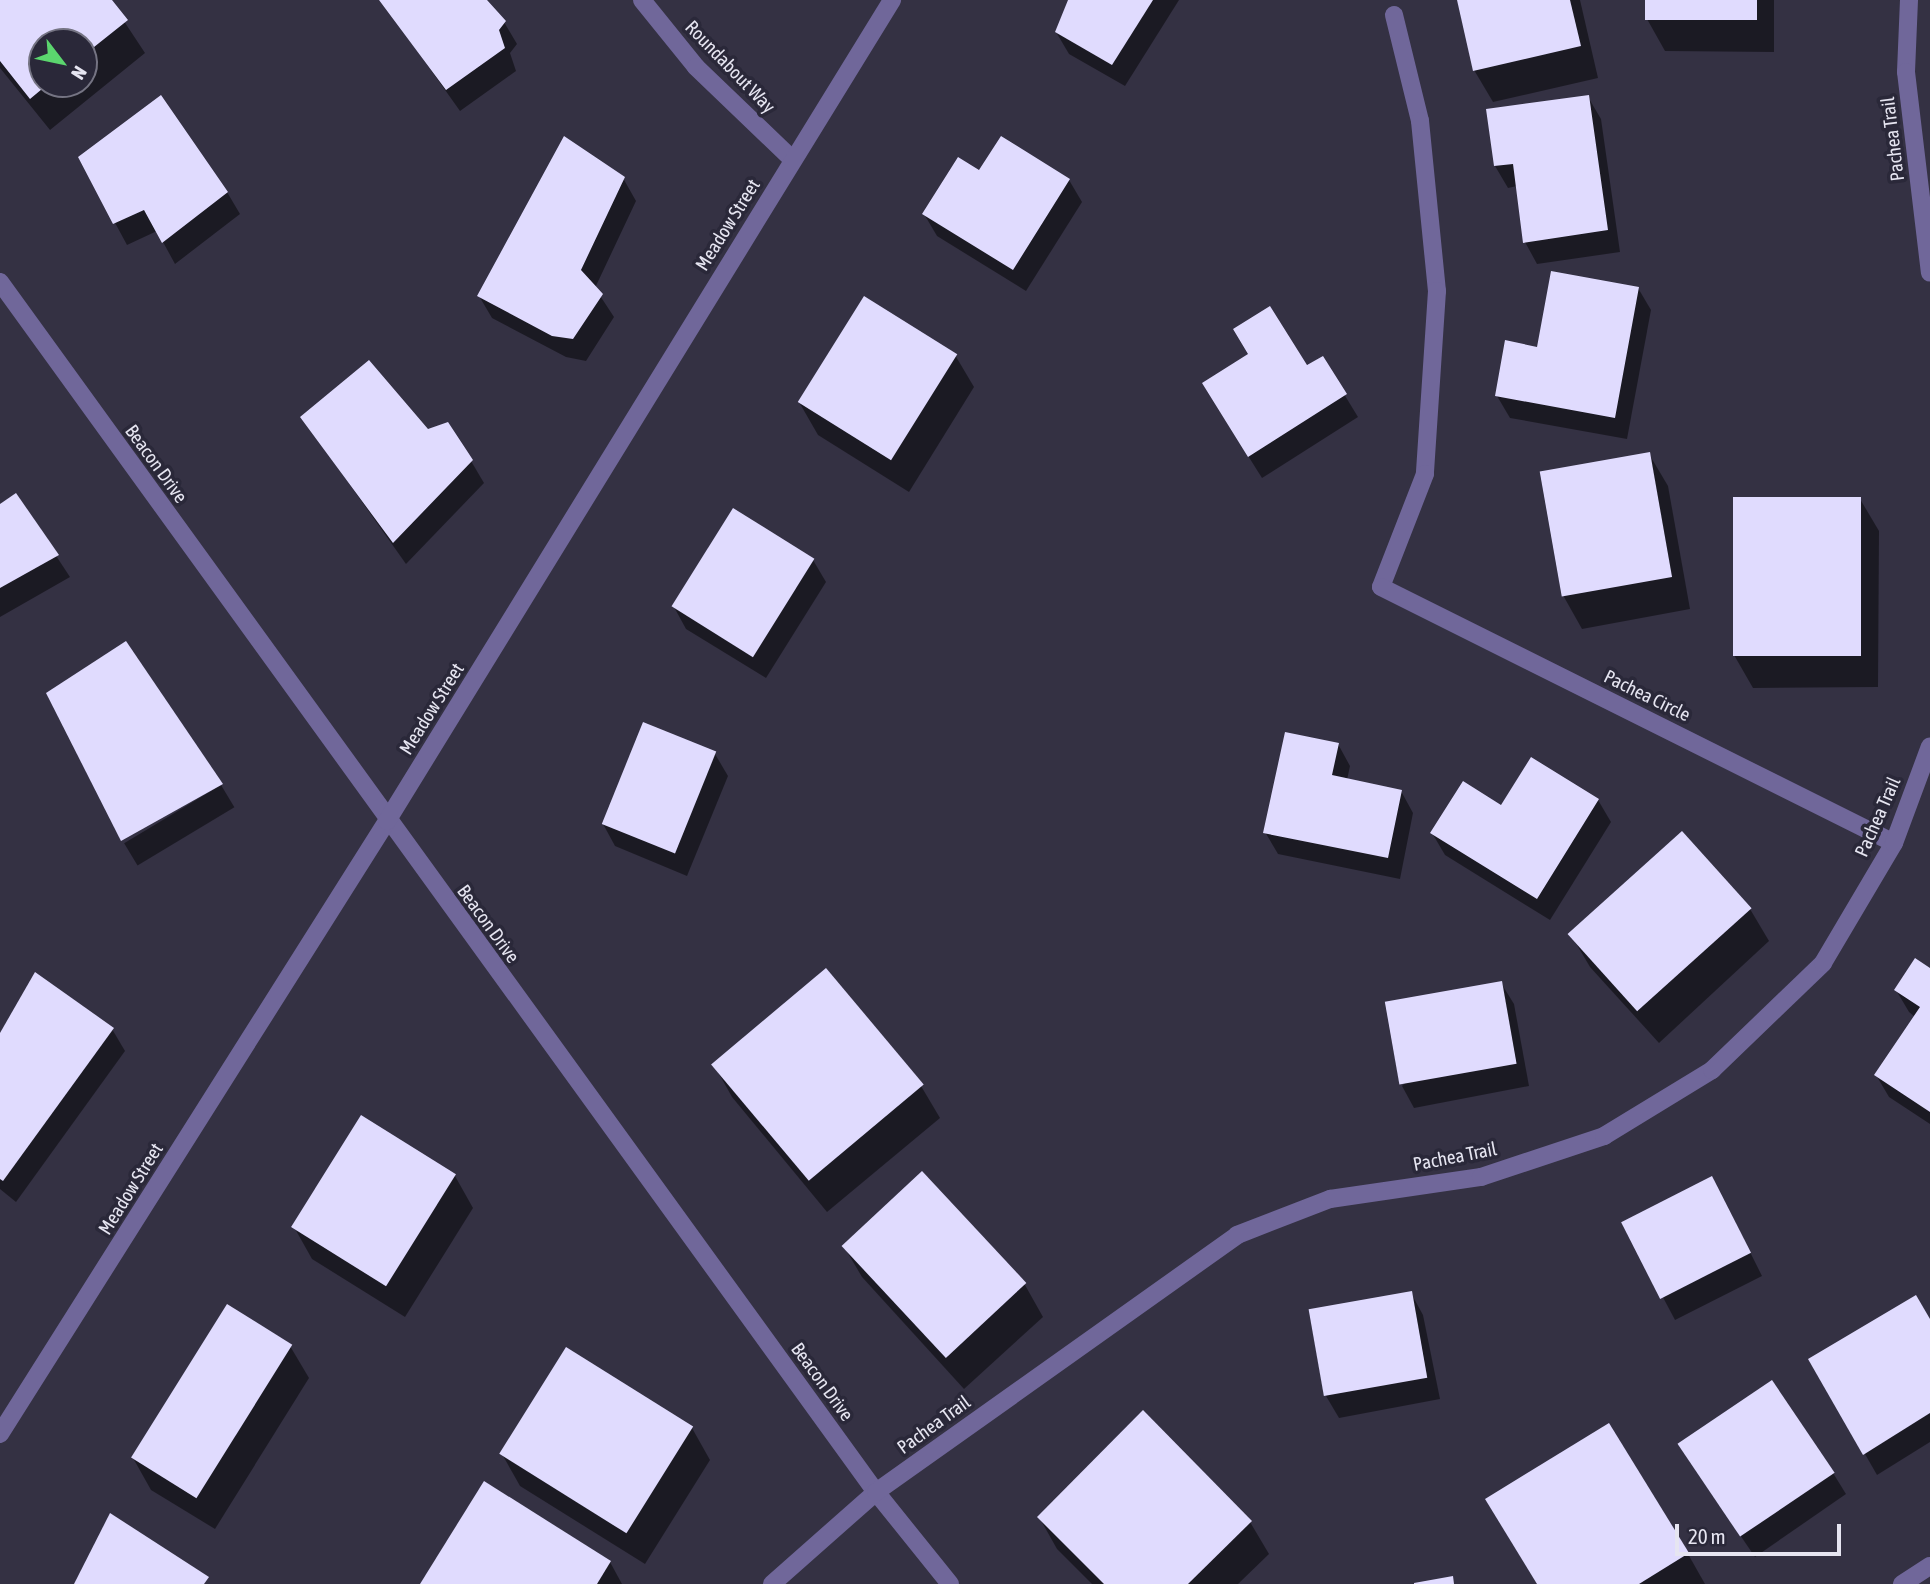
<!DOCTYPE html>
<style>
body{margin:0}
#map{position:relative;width:1930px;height:1584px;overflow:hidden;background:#343143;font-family:"Asap Condensed",sans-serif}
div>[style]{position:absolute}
.shadow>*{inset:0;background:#0007;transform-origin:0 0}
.building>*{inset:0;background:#e0dbfe;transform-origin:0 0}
.street>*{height:18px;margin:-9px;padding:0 9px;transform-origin:9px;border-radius:9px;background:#70679a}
span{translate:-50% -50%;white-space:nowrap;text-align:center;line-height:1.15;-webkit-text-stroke:7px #2a2839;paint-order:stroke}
.street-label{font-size:19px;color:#e6e5f1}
.north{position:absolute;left:28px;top:28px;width:70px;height:70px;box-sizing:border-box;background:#2a2839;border:2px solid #757483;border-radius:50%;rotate:122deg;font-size:19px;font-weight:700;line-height:28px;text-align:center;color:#e6e5f1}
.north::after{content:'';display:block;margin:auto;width:24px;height:32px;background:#5bd56e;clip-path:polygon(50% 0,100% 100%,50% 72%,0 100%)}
.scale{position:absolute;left:1675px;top:1524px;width:166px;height:32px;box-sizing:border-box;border:4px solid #e6e5f1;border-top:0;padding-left:9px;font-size:21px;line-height:24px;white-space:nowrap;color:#e6e5f1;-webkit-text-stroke:5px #2a2839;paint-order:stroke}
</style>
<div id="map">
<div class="shadow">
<i style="clip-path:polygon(evenodd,0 0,110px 0,145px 53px,50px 130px,0 68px,0 0,42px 42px,84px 42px,84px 84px,42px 84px,42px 42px)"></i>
<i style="clip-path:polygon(381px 0,485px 0,504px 22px,517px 44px,510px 53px,516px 71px,460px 111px)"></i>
<i style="clip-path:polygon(1070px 0,1179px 0,1125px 86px,1069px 54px,1056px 32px)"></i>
<i style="clip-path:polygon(1458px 0,1580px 0,1598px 78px,1493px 102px,1474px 70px)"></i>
<i style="clip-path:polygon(1647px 0,1774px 0,1774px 52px,1665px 51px,1647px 19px)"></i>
<i style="clip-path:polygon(1588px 97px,1601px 119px,1620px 252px,1537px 264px,1525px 242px,1517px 186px,1508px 188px,1495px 166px)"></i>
<i style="clip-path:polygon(80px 158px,227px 192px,240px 214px,175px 264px,157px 231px,127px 245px)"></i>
<i style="clip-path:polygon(979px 173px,1069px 180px,1082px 202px,1026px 291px,937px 236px,924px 214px)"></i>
<i style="clip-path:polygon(623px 178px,636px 201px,595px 288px,614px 317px,586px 361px,566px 357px,492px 318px,479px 296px)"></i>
<i style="clip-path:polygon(1638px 288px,1651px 310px,1627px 439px,1510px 418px,1497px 396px)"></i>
<i style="clip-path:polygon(955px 355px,974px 387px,909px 492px,818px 435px,799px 402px)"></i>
<i style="clip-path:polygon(1322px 358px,1358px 417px,1262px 478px,1216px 405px)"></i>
<i style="clip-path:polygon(302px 417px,428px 431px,471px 461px,484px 483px,406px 564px)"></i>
<i style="clip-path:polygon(1649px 454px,1668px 486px,1690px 609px,1582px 629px,1564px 597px)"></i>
<i style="clip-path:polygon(16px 495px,70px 577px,0 617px,0 506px)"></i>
<i style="clip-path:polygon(1860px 499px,1879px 531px,1878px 687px,1753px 688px,1734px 655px)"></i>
<i style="clip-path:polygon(813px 560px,826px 582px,766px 678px,686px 629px,674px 607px)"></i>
<i style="clip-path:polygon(1338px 744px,1350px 766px,1347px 780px,1401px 791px,1413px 813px,1400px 879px,1278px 854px,1265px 832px)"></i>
<i style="clip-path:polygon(715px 754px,728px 776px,687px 876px,615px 846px,603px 824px)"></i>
<i style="left:221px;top:785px;width:26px;height:113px;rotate:59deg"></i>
<i style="clip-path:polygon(1598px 800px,1611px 822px,1550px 920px,1445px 855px,1432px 833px)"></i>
<i style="clip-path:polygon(1750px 909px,1769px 941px,1659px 1043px,1590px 967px,1571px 935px)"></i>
<i style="clip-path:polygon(1930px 970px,1930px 1124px,1889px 1097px,1876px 1075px,1915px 1017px,1909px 1012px,1896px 990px)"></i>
<i style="clip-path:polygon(1501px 983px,1514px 1004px,1529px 1086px,1414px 1108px,1402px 1086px)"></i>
<i style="clip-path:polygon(112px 1029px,125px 1051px,16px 1202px,0 1189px,0 1036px)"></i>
<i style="clip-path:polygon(714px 1065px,921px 1086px,940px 1118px,827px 1212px,732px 1097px)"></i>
<i style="clip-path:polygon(922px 1174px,1025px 1285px,1043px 1317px,964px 1389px,862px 1277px,843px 1245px)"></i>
<i style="clip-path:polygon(455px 1176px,473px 1208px,405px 1317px,312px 1259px,294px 1227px)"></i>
<i style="clip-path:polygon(1724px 1200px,1762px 1276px,1675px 1320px,1624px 1224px)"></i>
<i style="clip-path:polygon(1411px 1293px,1423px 1315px,1440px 1399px,1339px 1418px,1326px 1396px)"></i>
<i style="clip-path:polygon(1930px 1322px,1930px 1442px,1877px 1475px,1811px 1360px)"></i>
<i style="clip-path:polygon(290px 1346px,309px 1378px,215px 1529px,151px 1490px,133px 1458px)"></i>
<i style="clip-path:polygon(1608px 1425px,1688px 1554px,1705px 1584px,1537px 1584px)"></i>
<i style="clip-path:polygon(692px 1428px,710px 1460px,645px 1564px,520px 1486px,502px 1454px)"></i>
<i style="clip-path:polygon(1693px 1466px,1833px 1473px,1846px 1494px,1755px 1557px)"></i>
<i style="clip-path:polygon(1039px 1517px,1250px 1522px,1269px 1554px,1238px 1584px,1092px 1584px,1057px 1549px)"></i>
<i style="clip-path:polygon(610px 1562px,622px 1584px,422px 1584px)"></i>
</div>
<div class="building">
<i style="clip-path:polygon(0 0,112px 0,128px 20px,84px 55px,84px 42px,42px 42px,42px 84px,48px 84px,30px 99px,0 61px)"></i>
<i style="clip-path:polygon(379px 0,487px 0,506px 21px,499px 30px,505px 48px,446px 90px)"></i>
<i style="clip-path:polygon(1068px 0,1153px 0,1112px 65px,1055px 32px)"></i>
<i style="clip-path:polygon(1457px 0,1570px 0,1581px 46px,1473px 71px)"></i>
<i style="left:1645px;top:0;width:112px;height:20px"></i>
<i style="clip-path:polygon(161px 95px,228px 192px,162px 243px,144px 210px,113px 224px,78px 157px)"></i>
<i style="clip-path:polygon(1589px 95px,1608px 230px,1523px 243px,1513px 164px,1494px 166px,1486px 109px)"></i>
<i style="clip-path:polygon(564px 136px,625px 177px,581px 270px,603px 294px,573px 339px,552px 336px,477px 296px)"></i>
<i style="clip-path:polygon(1001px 136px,1070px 179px,1013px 270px,922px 214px,958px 157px,979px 170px)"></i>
<i style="clip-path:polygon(1551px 271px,1639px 287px,1615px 418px,1495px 396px,1505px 340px,1537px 347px)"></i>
<i style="left:864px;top:296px;width:110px;height:125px;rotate:32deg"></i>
<i style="clip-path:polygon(1270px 306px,1307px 365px,1323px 356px,1347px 394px,1248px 457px,1202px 383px,1248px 354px,1233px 329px)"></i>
<i style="clip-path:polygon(369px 360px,428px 429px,448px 422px,473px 460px,393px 543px,300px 417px)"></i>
<i style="left:1650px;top:452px;width:127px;height:112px;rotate:80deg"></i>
<i style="clip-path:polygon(16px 493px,59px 555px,0 588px,0 504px)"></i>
<i style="left:1733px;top:497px;width:128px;height:159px"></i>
<i style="left:733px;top:508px;width:96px;height:116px;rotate:32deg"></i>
<i style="clip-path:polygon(126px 641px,223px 784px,121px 841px,46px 693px)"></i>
<i style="left:643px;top:722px;width:79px;height:110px;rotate:22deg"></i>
<i style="clip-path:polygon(1285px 732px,1339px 743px,1332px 775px,1402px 790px,1388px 858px,1263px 833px)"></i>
<i style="clip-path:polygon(1531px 757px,1599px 799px,1537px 899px,1430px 833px,1463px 781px,1501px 805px)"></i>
<i style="left:1682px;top:831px;width:104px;height:154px;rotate:48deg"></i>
<i style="clip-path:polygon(1915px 958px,1930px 968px,1930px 1112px,1874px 1075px,1920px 1007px,1894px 990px)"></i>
<i style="left:826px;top:968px;width:152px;height:150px;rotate:50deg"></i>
<i style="clip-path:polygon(35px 972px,114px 1028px,3px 1181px,0 1179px,0 1033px)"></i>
<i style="left:1502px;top:981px;width:84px;height:119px;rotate:80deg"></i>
<i style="left:361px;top:1115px;width:112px;height:132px;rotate:32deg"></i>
<i style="left:922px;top:1171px;width:153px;height:110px;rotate:47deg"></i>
<i style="left:1712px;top:1176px;width:86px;height:102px;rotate:63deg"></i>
<i style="left:1412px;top:1291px;width:88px;height:105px;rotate:80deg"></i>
<i style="clip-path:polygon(1916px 1295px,1930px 1319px,1930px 1413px,1863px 1455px,1808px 1359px)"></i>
<i style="left:227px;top:1304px;width:77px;height:181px;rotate:32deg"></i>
<i style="left:566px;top:1347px;width:150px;height:126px;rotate:32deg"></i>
<i style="left:1772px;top:1380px;width:112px;height:114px;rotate:56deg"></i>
<i style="clip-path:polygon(1143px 1410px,1252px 1521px,1188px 1584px,1104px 1584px,1037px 1517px)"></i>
<i style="clip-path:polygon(1609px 1423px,1689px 1553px,1639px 1584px,1537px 1584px,1485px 1499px)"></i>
<i style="clip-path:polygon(484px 1481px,611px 1561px,597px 1584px,420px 1584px)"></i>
<i style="clip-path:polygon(110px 1513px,209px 1577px,204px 1584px,74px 1584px)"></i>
<i style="clip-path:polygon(1453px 1576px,1454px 1584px,1414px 1584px,1414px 1583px)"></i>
</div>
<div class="street">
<i style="left:642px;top:0;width:86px;rotate:51.1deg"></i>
<i style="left:696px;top:67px;width:134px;rotate:43.8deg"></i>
<i style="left:1909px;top:0;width:72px;rotate:92.4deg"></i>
<i style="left:1906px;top:72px;width:202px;rotate:83.2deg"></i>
<i style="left:1394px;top:15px;width:109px;rotate:76.2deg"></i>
<i style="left:1420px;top:121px;width:171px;rotate:84.3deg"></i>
<i style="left:1437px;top:291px;width:183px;rotate:93.8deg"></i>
<i style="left:1425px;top:474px;width:121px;rotate:111.3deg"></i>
<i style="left:1381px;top:587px;width:573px;rotate:26.52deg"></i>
<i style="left:0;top:282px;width:1494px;rotate:54.1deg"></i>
<i style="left:876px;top:1492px;width:118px;rotate:51.2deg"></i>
<i style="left:0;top:1434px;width:725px;rotate:-57.73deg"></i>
<i style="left:387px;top:821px;width:964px;rotate:-58.4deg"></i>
<i style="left:772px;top:1584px;width:139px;rotate:-41.5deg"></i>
<i style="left:876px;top:1492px;width:443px;rotate:-35.4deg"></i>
<i style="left:1237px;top:1235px;width:100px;rotate:-21.2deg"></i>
<i style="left:1330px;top:1199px;width:153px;rotate:-8.3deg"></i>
<i style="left:1481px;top:1177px;width:130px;rotate:-18.4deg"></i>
<i style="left:1604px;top:1136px;width:127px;rotate:-31.4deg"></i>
<i style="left:1712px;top:1070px;width:154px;rotate:-43.9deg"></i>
<i style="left:1823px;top:963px;width:139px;rotate:-59.4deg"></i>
<i style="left:1894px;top:843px;width:103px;rotate:-69.6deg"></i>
<i style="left:1902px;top:1584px;width:33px;rotate:-33deg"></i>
</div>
<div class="street-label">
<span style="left:730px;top:67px;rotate:46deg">Roundabout Way</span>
<span style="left:1893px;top:139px;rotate:-97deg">Pachea Trail</span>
<span style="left:728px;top:225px;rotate:-58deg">Meadow Street</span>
<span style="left:156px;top:464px;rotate:54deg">Beacon Drive</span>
<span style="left:1647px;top:696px;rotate:26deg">Pachea Circle</span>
<span style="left:432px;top:709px;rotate:-58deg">Meadow Street</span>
<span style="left:1878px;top:817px;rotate:-66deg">Pachea Trail</span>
<span style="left:488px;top:924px;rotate:54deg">Beacon Drive</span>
<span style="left:1455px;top:1157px;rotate:-11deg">Pachea Trail</span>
<span style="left:131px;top:1189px;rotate:-58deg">Meadow Street</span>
<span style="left:822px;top:1382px;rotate:54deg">Beacon Drive</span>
<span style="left:934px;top:1425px;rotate:-36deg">Pachea Trail</span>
</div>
<div class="north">N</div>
<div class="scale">20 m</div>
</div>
